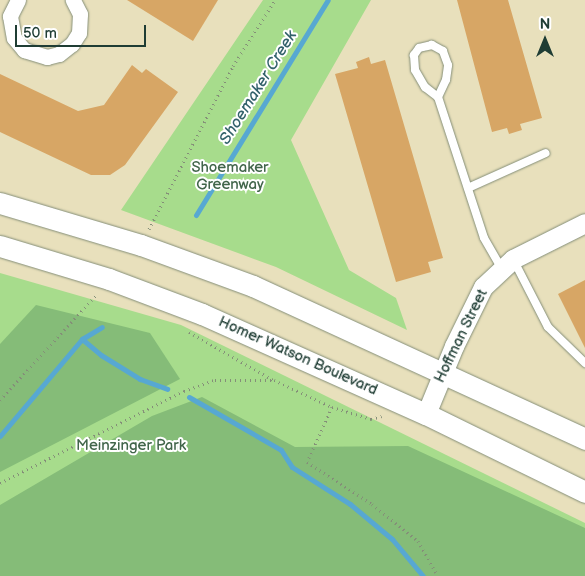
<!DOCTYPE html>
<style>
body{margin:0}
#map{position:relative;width:585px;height:576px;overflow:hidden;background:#e8e0bc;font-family:"Balsamiq Sans",sans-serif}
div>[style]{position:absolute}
.green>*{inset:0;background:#a7dc8c}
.forest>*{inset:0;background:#85bc78}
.stream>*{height:5px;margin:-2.5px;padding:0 2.5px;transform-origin:2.5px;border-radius:2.5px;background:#57a8d2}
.building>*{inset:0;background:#d7a665}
.path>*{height:3px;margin-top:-1.5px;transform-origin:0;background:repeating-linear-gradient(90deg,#848e78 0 1px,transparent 0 5px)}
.roads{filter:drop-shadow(0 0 1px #848e78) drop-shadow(0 0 1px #848e78)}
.service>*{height:8px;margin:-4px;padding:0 4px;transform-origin:4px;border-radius:4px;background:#fff}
.minor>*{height:15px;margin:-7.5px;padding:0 7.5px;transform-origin:7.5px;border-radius:7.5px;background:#fff}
.tertiary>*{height:19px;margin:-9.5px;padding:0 9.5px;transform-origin:9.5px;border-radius:9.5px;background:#fff}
.secondary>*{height:21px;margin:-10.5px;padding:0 10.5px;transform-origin:10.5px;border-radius:10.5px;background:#fff}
span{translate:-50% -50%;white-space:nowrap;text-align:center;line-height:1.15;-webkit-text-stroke:4px #fff;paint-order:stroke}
.park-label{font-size:15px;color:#41654a}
.street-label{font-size:15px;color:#1f3d34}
.water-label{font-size:16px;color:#33626b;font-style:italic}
.north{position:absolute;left:520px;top:15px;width:50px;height:50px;-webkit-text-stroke:4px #fff;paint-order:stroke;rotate:0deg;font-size:14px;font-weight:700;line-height:20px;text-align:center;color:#1f3d34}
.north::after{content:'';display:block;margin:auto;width:18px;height:22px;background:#1f3d34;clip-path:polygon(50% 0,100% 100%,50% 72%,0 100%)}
.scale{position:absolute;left:15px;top:25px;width:131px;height:22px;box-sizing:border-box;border:2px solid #1f3d34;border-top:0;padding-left:6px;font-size:15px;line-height:18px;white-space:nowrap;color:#1f3d34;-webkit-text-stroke:4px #fff;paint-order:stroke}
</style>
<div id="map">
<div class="green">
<i style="clip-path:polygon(263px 0,371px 0,291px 140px,349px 270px,396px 298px,407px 330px,276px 267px,121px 210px)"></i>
<i style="clip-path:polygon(0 273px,181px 325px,585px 523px,585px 576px,0 576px)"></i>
</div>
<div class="forest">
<i style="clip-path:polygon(36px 305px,150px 333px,180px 379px,0 472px,0 344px)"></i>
<i style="clip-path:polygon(202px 397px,295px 447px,408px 446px,585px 528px,585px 576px,0 576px,0 505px,152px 416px)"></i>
</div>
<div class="stream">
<i style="left:196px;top:215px;width:252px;rotate:-58.5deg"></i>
<i style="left:82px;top:339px;width:25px;rotate:40deg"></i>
<i style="left:101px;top:355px;width:46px;rotate:31.6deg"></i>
<i style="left:140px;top:379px;width:29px;rotate:20deg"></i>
<i style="left:189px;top:397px;width:106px;rotate:29.9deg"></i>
<i style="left:281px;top:450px;width:20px;rotate:57deg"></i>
<i style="left:292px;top:467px;width:69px;rotate:32.5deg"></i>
<i style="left:350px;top:504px;width:55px;rotate:39.8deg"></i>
<i style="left:392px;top:539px;width:48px;rotate:50deg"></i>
<i style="left:0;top:436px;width:127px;rotate:-49.8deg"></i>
<i style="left:82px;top:339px;width:23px;rotate:-31deg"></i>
</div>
<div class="building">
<i style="clip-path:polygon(127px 0,218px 0,193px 41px)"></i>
<i style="clip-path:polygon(457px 0,508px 0,542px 118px,520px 124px,522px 130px,509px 134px,507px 128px,492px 132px)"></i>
<i style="clip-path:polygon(369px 57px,371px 64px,385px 60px,443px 258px,428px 262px,431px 272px,396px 282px,335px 74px,358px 68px,356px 62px)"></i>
<i style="clip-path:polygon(132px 65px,142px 73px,146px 69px,178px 92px,125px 165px,110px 175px,91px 175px,0 132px,0 74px,78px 111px,104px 105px)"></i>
<i style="clip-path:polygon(585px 280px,585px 348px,558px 294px)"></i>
</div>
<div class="path">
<i style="left:149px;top:229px;width:183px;rotate:-62.7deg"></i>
<i style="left:233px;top:66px;width:78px;rotate:-57.5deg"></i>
<i style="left:189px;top:332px;width:97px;rotate:29.7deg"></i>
<i style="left:0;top:400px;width:144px;rotate:-47.5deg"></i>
<i style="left:332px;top:407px;width:60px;rotate:114.4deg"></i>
<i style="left:307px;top:462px;width:77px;rotate:32.9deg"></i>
<i style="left:372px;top:504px;width:59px;rotate:38.8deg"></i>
<i style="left:418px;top:541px;width:40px;rotate:60.3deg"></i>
<i style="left:0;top:483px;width:206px;rotate:-26.6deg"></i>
<i style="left:184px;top:391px;width:33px;rotate:-20deg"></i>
<i style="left:215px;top:380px;width:59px"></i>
<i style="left:274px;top:380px;width:64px;rotate:25deg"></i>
<i style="left:332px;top:407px;width:41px;rotate:17.1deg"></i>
<i style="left:371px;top:419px;width:11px;rotate:-15deg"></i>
</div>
<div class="roads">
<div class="service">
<i style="left:438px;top:97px;width:19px;rotate:-65deg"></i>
<i style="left:446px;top:80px;width:15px;rotate:-82deg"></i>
<i style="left:448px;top:65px;width:15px;rotate:-110deg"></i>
<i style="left:443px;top:51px;width:13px;rotate:-151deg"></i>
<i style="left:432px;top:45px;width:13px;rotate:167deg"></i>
<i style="left:419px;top:48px;width:9px;rotate:126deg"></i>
<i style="left:414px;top:55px;width:15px;rotate:86deg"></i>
<i style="left:415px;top:70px;width:20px;rotate:60deg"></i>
<i style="left:425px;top:87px;width:16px;rotate:38deg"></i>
<i style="left:438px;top:97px;width:148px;rotate:71.9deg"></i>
<i style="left:484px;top:238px;width:34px;rotate:60deg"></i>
<i style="left:468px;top:188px;width:85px;rotate:-24.2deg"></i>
<i style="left:513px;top:259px;width:76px;rotate:62.8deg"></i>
<i style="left:548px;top:327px;width:52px;rotate:44.2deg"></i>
</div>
<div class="minor">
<i style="left:18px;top:0;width:18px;rotate:117deg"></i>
<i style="left:10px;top:16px;width:22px;rotate:80deg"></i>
<i style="left:14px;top:38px;width:16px;rotate:50deg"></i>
<i style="left:24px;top:50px;width:24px;rotate:17deg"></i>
<i style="left:47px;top:57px;width:12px;rotate:-14deg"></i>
<i style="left:59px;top:54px;width:16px;rotate:-38deg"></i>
<i style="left:72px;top:44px;width:13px;rotate:-58deg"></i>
<i style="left:79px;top:33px;width:19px;rotate:-87deg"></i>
<i style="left:80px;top:14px;width:16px;rotate:-117deg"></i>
</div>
<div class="tertiary">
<i style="left:426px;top:414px;width:74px;rotate:-67.6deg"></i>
<i style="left:454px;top:346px;width:66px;rotate:-63.8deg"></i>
<i style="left:483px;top:287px;width:41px;rotate:-43deg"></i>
<i style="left:513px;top:259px;width:80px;rotate:-26.6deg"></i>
</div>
<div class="secondary">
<i style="left:0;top:203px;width:147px;rotate:16.6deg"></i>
<i style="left:141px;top:245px;width:119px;rotate:20.1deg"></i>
<i style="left:253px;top:286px;width:366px;rotate:24.7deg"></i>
<i style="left:0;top:246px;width:114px;rotate:16.8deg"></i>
<i style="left:109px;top:279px;width:99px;rotate:20.6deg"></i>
<i style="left:202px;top:314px;width:245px;rotate:24.1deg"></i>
<i style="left:426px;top:414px;width:177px;rotate:26.1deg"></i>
</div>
</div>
<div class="park-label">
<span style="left:230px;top:176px">Shoemaker<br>Greenway</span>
<span style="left:131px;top:446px">Meinzinger Park</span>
</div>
<div class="street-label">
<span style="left:461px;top:336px;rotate:-64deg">Hoffman Street</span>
<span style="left:298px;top:356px;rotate:24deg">Homer Watson Boulevard</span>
</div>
<div class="water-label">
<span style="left:259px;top:88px;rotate:-58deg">Shoemaker Creek</span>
</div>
<div class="north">N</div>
<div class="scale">50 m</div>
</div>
